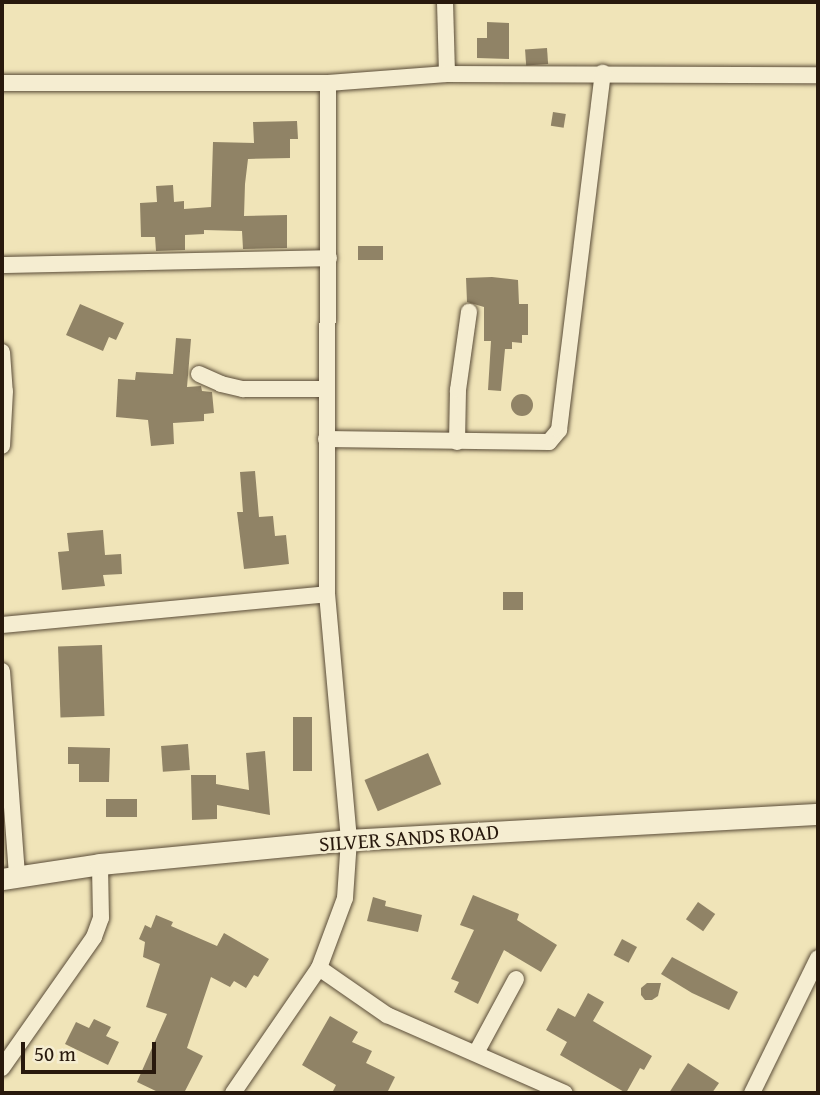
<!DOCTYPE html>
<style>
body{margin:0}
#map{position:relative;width:820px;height:1095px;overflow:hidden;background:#f0e4b8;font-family:"Gentium Book Plus",serif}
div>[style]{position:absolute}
.building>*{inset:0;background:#908366;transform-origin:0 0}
.round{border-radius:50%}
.roads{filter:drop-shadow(0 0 2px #5a4c38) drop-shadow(0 0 2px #5a4c38)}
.minor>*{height:16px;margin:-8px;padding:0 8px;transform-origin:8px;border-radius:8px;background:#f5edd1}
.tertiary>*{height:21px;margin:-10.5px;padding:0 10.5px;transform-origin:10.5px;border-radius:10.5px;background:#f5edd1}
span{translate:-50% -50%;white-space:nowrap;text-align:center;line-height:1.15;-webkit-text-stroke:5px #f5edd1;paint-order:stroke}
.street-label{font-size:21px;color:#28190d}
.frame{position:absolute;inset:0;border:4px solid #28190d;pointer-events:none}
.scale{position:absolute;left:21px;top:1042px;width:135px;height:32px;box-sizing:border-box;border:4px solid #28190d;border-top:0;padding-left:9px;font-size:21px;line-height:24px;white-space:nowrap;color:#28190d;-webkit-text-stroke:5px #f5edd1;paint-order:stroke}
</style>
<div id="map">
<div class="building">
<i style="clip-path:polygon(487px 22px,509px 23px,509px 59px,477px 58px,477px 38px,487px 38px)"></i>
<i style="left:547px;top:48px;width:16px;height:22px;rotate:86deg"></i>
<i style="left:553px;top:112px;width:13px;height:14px;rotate:9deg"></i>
<i style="clip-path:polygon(297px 121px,298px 139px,290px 139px,290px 158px,248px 159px,245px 184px,244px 216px,287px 215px,287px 248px,243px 249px,242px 231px,204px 230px,204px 234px,185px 235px,185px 250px,156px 251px,155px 237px,141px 237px,140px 203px,157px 202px,156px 186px,173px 185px,174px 202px,184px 201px,184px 209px,211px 207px,213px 142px,254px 143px,253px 122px)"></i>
<i style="left:358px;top:246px;width:25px;height:14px"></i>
<i style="clip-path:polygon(492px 277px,518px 280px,519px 304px,528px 304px,528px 335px,522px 335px,522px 343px,512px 342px,512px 349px,505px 349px,501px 391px,488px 390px,491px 341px,484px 341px,484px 307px,467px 302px,466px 278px)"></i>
<i style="clip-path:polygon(80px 304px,124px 323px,116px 340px,109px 337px,103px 351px,66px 335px)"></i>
<i style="clip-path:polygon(176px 338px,191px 339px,187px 387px,201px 386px,202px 391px,212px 392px,214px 413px,204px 414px,204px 421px,173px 423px,174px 444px,151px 446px,148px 420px,116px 417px,118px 379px,135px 380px,136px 372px,173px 374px)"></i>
<i class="round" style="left:511px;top:394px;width:22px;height:22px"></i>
<i style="clip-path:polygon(255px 471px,259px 517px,273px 516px,275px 536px,286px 535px,289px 564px,244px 569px,237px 512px,243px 512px,240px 472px)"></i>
<i style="clip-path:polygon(103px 530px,105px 555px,121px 554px,122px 574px,103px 575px,105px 586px,62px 590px,58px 552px,69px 551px,67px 533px)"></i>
<i style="left:503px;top:592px;width:20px;height:18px"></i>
<i style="left:102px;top:645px;width:71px;height:44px;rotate:88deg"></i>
<i style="left:293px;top:717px;width:19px;height:54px"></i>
<i style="left:188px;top:744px;width:26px;height:27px;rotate:86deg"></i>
<i style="clip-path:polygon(68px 747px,110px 748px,109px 782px,79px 782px,79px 764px,68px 764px)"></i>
<i style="clip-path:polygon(265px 751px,270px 815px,217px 805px,217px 819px,192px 820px,191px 775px,216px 775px,216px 784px,249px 790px,246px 753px)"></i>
<i style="left:428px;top:753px;width:34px;height:69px;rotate:67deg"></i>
<i style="left:106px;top:799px;width:31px;height:18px"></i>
<i style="clip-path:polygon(473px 895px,519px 914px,517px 920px,557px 945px,541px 972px,504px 950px,478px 1004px,454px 992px,459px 982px,451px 979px,474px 930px,460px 925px)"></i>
<i style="clip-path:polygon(373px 897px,386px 901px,385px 906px,422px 915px,418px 932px,367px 921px)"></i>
<i style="left:698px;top:902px;width:21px;height:21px;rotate:35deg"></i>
<i style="clip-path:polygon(156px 915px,173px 922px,171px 926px,217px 946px,224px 933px,269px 959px,258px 977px,254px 975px,246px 988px,234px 981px,230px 987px,211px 977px,187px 1048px,203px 1056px,184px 1093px,160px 1093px,137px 1082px,167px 1014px,146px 1007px,160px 964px,143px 957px,145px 942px,139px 939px,145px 925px,151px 928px)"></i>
<i style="left:622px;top:939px;width:17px;height:18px;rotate:28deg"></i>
<i style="clip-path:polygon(672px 957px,738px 992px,729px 1010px,692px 993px,661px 974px)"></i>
<i style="clip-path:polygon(647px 983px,661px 983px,658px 996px,652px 1000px,645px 1000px,641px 995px,641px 988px)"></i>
<i style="clip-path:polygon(588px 993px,604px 1002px,593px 1021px,652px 1056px,644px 1070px,640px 1068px,626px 1093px,560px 1055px,567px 1042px,546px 1030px,558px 1008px,575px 1017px)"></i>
<i style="clip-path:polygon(330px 1016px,358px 1032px,352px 1042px,372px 1051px,366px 1063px,395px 1077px,387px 1093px,332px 1093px,336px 1085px,302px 1065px)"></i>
<i style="clip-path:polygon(94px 1019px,111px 1027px,106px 1036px,119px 1042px,108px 1065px,65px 1044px,76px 1022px,89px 1028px)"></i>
<i style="clip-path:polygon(688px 1063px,719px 1083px,712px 1093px,669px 1093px)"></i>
</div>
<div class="roads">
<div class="minor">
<i style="left:445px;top:2px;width:72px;rotate:88.4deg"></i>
<i style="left:2px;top:83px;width:326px"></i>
<i style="left:328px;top:83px;width:119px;rotate:-4.3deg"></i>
<i style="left:447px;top:74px;width:371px;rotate:0.2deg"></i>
<i style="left:2px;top:265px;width:327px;rotate:-1.2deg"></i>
<i style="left:2px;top:352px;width:39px;rotate:86deg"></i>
<i style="left:5px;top:391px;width:55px;rotate:93.1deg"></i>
<i style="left:199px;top:374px;width:24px;rotate:24deg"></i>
<i style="left:221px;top:384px;width:23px;rotate:13deg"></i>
<i style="left:243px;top:389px;width:84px"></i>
<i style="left:326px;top:439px;width:223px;rotate:0.8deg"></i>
<i style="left:549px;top:442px;width:16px;rotate:-50deg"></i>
<i style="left:559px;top:430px;width:360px;rotate:-83deg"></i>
<i style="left:457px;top:442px;width:52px;rotate:-88.9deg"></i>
<i style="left:458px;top:390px;width:79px;rotate:-82deg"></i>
<i style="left:2px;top:625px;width:326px;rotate:-5.4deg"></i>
<i style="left:2px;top:671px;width:206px;rotate:85.8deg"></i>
<i style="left:319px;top:968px;width:83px;rotate:34.7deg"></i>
<i style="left:387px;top:1015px;width:194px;rotate:23.7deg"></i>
<i style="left:476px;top:1053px;width:84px;rotate:-61.6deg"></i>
<i style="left:2px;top:1068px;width:160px;rotate:-54.9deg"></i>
<i style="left:94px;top:937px;width:20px;rotate:-70deg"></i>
<i style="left:101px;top:918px;width:54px;rotate:-91.1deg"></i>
<i style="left:233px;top:1093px;width:152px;rotate:-55.5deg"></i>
<i style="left:319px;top:968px;width:75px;rotate:-69.6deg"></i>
<i style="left:345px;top:898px;width:58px;rotate:-86.1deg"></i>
<i style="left:349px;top:840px;width:247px;rotate:-95.1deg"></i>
<i style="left:327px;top:594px;width:511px;rotate:-89.89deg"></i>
<i style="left:752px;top:1093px;width:150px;rotate:-63.9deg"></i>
</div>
<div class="tertiary">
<i style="left:2px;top:879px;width:99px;rotate:-8.7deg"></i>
<i style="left:100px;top:864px;width:250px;rotate:-5.5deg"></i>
<i style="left:349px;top:840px;width:470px;rotate:-3.2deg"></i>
</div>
</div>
<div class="street-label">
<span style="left:409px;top:838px;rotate:-4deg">SILVER SANDS ROAD</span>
</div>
<div class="frame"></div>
<div class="scale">50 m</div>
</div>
